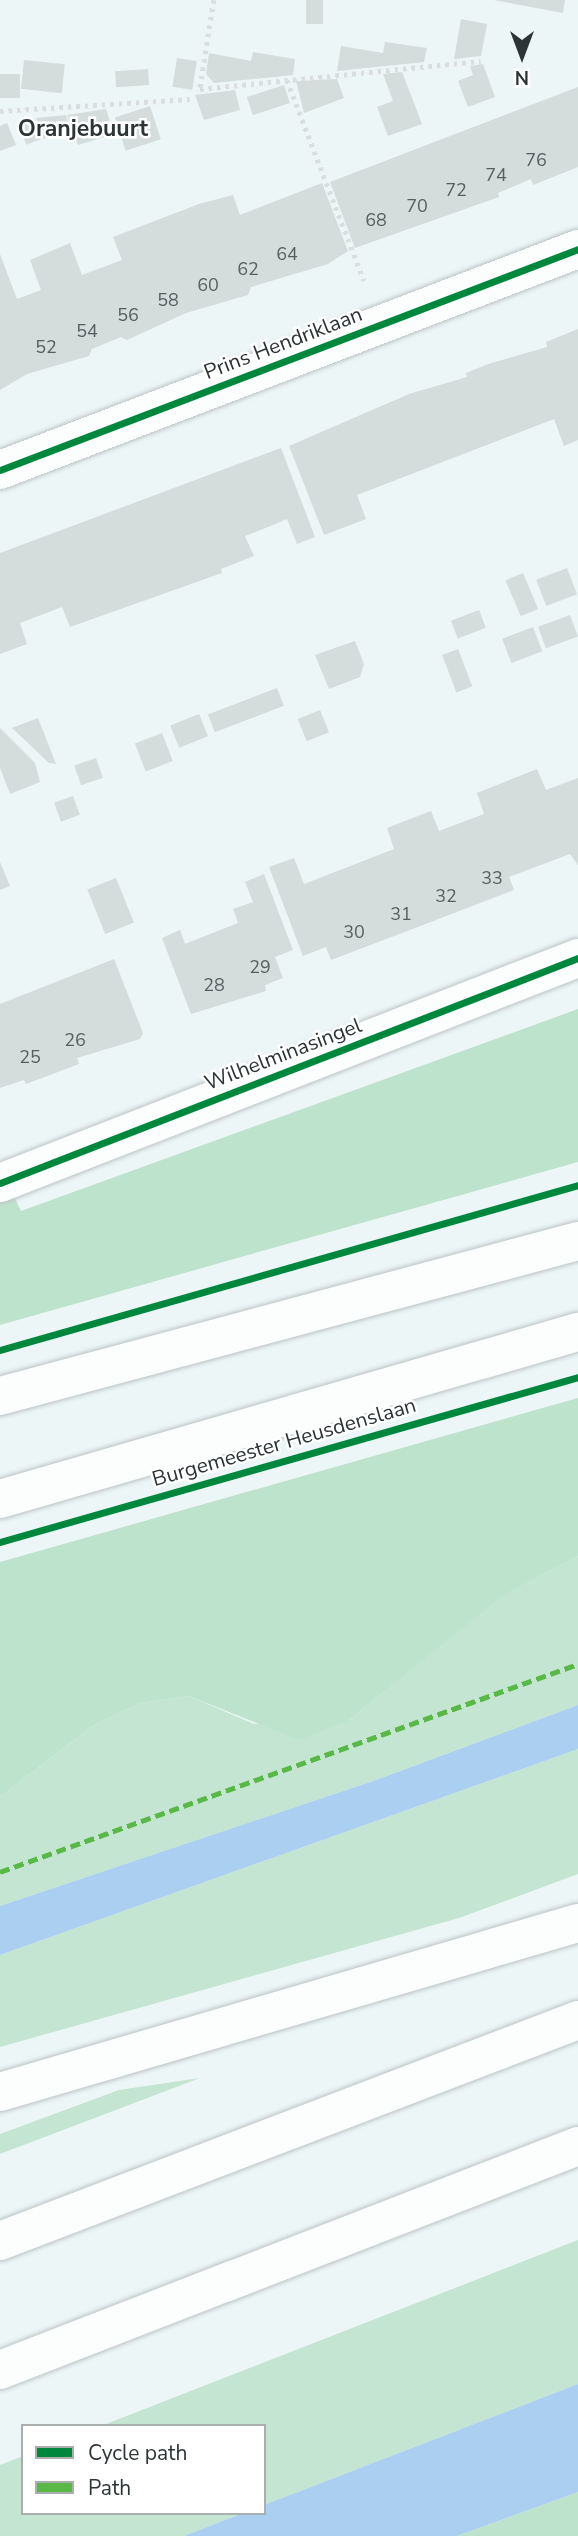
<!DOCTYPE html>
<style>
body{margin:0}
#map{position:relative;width:578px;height:2536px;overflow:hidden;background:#ecf6f7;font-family:"Nunito Sans",sans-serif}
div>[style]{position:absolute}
.green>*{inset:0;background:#c3e5d1}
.forest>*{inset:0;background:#bee3cd}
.water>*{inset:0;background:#aacff0}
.building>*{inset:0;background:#d4dcdc;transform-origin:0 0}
.path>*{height:4.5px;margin-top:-2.25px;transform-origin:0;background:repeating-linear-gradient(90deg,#dbdede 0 3.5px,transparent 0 8.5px)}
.roads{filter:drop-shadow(0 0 2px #bcc3c4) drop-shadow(0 0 2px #bcc3c4)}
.minor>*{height:38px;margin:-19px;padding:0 19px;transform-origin:19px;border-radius:19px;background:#fcfefe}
.major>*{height:38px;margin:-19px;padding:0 19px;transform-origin:19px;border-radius:19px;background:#fcfefe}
.highway>*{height:38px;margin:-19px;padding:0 19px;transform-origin:19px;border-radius:19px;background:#fcfefe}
.quiet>*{height:5px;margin-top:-2.5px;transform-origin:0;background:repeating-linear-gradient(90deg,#58b947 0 10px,transparent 0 15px)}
.cycleway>*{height:7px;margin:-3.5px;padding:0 3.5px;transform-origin:3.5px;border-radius:3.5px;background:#00873e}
span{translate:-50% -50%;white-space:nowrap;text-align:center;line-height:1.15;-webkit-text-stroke:5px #fff;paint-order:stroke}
.number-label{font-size:18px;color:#575e5f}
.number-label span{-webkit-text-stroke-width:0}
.street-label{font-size:21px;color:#2d3435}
.neighbourhood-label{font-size:23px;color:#2d3435;font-weight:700}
.legend{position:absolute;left:21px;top:2424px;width:245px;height:91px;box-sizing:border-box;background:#fff;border:2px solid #abaeae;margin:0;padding:9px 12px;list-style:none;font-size:21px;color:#2d3435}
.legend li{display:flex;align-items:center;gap:14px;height:35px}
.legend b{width:35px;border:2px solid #abaeae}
.north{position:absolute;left:487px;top:21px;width:70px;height:70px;-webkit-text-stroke:5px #fff;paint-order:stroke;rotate:180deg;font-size:19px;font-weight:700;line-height:28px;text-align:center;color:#2d3435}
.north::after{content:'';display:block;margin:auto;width:24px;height:32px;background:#2d3435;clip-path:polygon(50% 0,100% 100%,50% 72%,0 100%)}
</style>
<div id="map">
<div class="green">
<i style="clip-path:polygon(578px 1556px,578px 1705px,376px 1780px,0 1906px,0 1797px,92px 1726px,140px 1703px,189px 1696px,254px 1724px,349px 1720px,504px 1594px)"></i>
<i style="clip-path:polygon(578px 1749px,578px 1874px,459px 1918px,0 2047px,0 1955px)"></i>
<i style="clip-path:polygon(200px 2078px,0 2154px,0 2134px,119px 2090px)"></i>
<i style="clip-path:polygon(578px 2240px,578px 2384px,264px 2505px,264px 2426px,101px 2426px)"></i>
<i style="clip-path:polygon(23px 2456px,23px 2513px,243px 2513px,184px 2536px,0 2536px,0 2465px)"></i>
</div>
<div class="forest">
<i style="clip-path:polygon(578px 1009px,578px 1162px,0 1325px,0 1199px,13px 1194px,21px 1211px)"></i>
<i style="clip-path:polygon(578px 1398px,578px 1556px,505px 1594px,349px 1720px,299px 1740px,189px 1696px,140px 1703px,92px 1726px,0 1797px,0 1562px)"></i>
<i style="clip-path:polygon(578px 2492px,578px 2536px,457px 2536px)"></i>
</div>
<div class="water">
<i style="clip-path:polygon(578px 1705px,578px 1749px,0 1955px,0 1906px,376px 1780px)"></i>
<i style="clip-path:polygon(578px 2384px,578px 2492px,457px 2536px,184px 2536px,243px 2513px,264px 2513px,264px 2505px)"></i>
</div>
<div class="building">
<i style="left:306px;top:0;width:17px;height:24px"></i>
<i style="clip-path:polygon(494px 0,565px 0,563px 13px)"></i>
<i style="clip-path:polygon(461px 19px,487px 24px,481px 56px,454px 59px)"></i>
<i style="clip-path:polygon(385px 42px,427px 48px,424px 62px,337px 71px,341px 46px,383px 53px)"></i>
<i style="clip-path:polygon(253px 52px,295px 59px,293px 75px,214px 83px,206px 74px,209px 53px,251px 61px)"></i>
<i style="left:177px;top:58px;width:20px;height:29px;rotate:9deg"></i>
<i style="left:24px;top:60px;width:41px;height:29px;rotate:6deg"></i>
<i style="clip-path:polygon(483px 64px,495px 97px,468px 107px,458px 81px,473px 75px,470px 66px)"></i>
<i style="left:148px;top:69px;width:16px;height:33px;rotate:86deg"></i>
<i style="clip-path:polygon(402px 72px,422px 124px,388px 136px,377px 107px,393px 101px,383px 74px)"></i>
<i style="left:20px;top:74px;width:24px;height:20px;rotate:90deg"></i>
<i style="clip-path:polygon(337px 79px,344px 98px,304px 113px,296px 81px)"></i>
<i style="left:284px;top:85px;width:19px;height:39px;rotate:72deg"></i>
<i style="clip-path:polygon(578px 87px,578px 167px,533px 185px,531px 179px,498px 193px,499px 197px,355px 248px,330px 182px)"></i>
<i style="clip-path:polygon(235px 90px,240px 110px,204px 120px,195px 95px)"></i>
<i style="left:150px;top:106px;width:35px;height:37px;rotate:72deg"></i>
<i style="clip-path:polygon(106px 109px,114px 134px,78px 145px,67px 115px)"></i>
<i style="clip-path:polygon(66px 115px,70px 129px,43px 139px,36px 118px)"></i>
<i style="left:34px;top:118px;width:22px;height:17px;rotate:68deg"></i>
<i style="clip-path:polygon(7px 123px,16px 145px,0 151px,0 126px)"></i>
<i style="clip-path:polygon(322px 183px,348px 251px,328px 264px,251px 287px,248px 295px,186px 313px,127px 340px,121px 337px,92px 349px,89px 356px,27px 374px,0 390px,0 254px,17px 299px,41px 290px,30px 260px,70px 243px,82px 275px,122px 260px,113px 237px,199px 204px,233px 195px,240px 215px)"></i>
<i style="clip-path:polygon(578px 329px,578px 440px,564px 446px,554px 419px,357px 495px,366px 519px,324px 535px,289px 446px,409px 394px,467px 377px,466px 373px,488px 364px,547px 347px,546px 342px)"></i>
<i style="clip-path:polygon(281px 448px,315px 537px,297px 544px,287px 519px,268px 527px,245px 536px,254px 556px,221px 569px,222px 573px,70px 627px,62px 607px,20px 623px,27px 644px,0 654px,0 553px)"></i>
<i style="left:567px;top:568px;width:28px;height:33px;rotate:69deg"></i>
<i style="left:523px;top:573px;width:39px;height:19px;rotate:67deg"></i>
<i style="left:479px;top:610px;width:19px;height:30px;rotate:69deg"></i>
<i style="left:570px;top:615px;width:23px;height:34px;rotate:70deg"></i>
<i style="left:533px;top:627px;width:26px;height:33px;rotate:69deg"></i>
<i style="clip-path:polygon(355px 641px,364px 664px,360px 677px,329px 689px,315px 655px)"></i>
<i style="left:458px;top:649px;width:40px;height:17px;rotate:69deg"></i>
<i style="left:277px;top:688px;width:19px;height:74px;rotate:69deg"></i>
<i style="left:320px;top:710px;width:24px;height:24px;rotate:68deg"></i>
<i style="left:199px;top:714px;width:24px;height:31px;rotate:68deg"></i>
<i style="clip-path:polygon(38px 718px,56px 764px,49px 763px,12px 728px)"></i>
<i style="clip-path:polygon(0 728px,35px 763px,40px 782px,10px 794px,0 768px)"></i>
<i style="left:162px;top:733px;width:30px;height:29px;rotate:69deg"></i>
<i style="left:96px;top:758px;width:21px;height:23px;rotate:71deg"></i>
<i style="clip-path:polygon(537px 769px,546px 790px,578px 778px,578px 865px,570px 854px,509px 877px,514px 890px,423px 925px,331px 960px,326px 947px,303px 956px,269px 867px,294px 858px,304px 884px,394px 849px,387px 828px,431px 811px,439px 831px,484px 814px,477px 793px)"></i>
<i style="left:73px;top:796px;width:20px;height:20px;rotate:70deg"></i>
<i style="clip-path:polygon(0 862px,10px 886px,0 890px)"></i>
<i style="clip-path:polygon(264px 874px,293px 950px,275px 957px,283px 978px,265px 985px,266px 991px,191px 1014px,162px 938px,180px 930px,185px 944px,238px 923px,233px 909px,253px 902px,245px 882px)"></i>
<i style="left:116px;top:878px;width:48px;height:31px;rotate:68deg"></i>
<i style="clip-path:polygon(114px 959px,143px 1033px,140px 1039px,77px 1058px,79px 1064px,26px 1084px,24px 1080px,0 1088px,0 1004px)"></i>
</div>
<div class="path">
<i style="left:214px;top:0;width:90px;rotate:98.9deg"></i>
<i style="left:200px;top:89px;width:282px;rotate:-5.7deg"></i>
<i style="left:287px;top:80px;width:215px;rotate:69deg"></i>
<i style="left:0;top:111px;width:190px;rotate:-3.6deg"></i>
</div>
<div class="roads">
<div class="minor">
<i style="left:0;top:470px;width:619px;rotate:-20.92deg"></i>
<i style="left:0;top:1183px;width:620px;rotate:-21.27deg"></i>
</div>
<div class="major">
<i style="left:0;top:1396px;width:598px;rotate:-15.01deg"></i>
<i style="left:0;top:1499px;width:602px;rotate:-16.12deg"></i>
</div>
<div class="highway">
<i style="left:0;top:2092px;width:602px;rotate:-16.3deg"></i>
<i style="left:0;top:2241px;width:619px;rotate:-20.92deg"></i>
<i style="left:0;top:2370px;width:620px;rotate:-21.18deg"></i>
</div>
</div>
<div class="quiet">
<i style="left:0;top:1872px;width:614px;rotate:-19.79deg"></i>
</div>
<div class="cycleway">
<i style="left:0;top:470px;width:619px;rotate:-20.92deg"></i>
<i style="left:0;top:1183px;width:620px;rotate:-21.27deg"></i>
<i style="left:0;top:1350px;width:601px;rotate:-15.93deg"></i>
<i style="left:0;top:1542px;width:601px;rotate:-15.93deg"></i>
</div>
<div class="number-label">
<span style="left:536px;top:160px">76</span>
<span style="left:496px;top:175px">74</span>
<span style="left:456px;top:190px">72</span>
<span style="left:417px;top:206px">70</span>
<span style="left:376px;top:220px">68</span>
<span style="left:287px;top:254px">64</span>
<span style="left:248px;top:269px">62</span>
<span style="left:208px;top:285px">60</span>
<span style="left:168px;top:300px">58</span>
<span style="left:128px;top:315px">56</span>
<span style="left:87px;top:331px">54</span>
<span style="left:46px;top:347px">52</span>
<span style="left:492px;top:878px">33</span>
<span style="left:446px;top:896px">32</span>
<span style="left:401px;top:914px">31</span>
<span style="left:354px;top:932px">30</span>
<span style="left:260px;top:967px">29</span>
<span style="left:214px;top:985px">28</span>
<span style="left:75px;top:1040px">26</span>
<span style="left:30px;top:1057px">25</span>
</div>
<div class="street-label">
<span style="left:283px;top:343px;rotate:-21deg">Prins Hendriklaan</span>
<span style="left:283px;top:1054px;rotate:-21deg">Wilhelminasingel</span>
<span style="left:284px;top:1442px;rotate:-16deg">Burgemeester Heusdenslaan</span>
</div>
<div class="neighbourhood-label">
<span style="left:83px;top:129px">Oranjebuurt</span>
</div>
<ul class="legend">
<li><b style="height:9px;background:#00873e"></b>Cycle path</li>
<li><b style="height:9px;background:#58b947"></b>Path</li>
</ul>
<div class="north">N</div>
</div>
